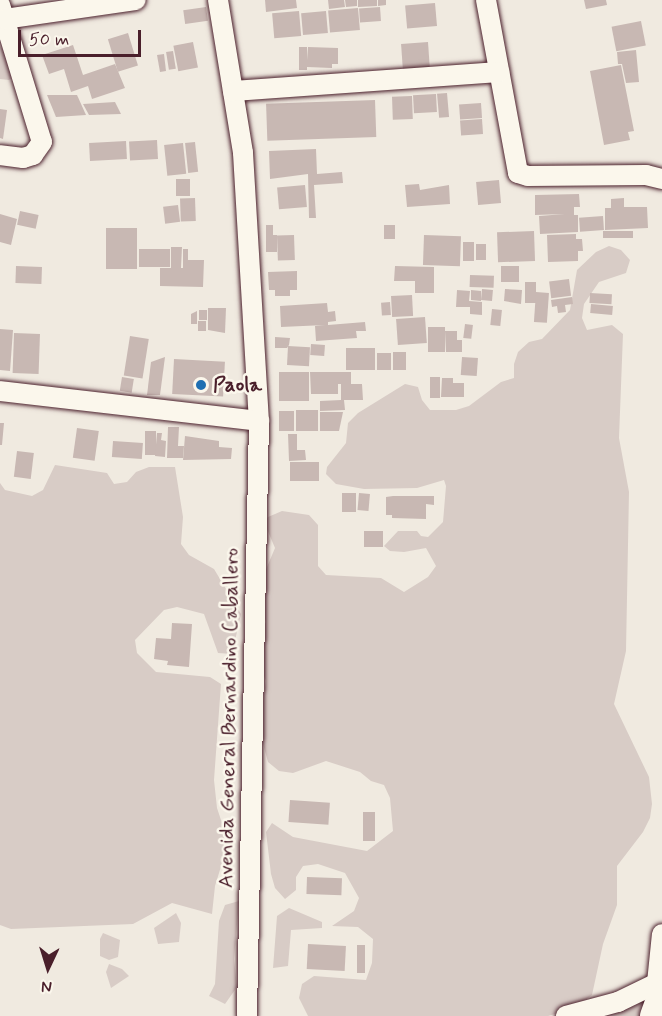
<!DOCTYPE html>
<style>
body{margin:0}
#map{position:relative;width:662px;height:1016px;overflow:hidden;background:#f0eae0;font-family:Mynerve,sans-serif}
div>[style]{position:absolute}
.green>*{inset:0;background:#d8ccc6}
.building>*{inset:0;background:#c8b8b3;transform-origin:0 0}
.roads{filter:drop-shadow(0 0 2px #4a1f2b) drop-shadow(0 0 2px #4a1f2b)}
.minor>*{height:20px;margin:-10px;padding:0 10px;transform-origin:10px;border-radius:10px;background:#fbf7ec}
.highway>*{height:28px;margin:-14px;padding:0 14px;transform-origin:14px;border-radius:14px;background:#fbf7ec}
.dots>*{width:16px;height:16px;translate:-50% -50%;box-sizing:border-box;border:3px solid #fbf7ec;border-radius:50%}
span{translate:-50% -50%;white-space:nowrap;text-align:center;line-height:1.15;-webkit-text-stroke:5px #fbf7ec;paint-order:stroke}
.poi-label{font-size:21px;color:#4a1f2b;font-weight:700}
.left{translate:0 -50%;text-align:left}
.street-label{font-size:21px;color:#4a1f2b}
.north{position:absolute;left:18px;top:938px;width:60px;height:60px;-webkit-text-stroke:4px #fbf7ec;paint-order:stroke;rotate:184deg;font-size:16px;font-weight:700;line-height:24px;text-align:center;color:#4a1f2b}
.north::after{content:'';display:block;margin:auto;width:21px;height:27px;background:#4a1f2b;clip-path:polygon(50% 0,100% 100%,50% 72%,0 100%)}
.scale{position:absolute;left:18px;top:30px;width:123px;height:27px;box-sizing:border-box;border:3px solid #4a1f2b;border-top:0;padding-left:8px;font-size:18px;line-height:21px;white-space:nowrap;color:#4a1f2b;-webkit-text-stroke:4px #fbf7ec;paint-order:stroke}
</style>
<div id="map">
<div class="green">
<i style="clip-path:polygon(0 46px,12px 63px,14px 76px,9px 80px,0 79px)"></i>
<i style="clip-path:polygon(609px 246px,621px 250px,630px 260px,626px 273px,599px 282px,584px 304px,582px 318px,587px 330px,612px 325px,623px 334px,619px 438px,629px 492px,626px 651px,614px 704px,649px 777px,652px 804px,650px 818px,643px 832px,617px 866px,617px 905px,603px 944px,592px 995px,573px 1009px,548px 1016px,308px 1016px,299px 998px,302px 984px,314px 976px,366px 980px,372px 963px,373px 939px,358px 927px,332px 926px,354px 911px,359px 898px,345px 873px,318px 864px,303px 866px,296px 877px,296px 890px,285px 899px,275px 888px,271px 874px,266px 832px,272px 823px,293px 837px,367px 851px,393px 831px,390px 798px,384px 785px,371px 781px,360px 772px,326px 761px,293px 773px,279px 771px,268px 762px,259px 729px,266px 681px,253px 648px,266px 622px,257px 591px,275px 548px,264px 522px,268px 517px,282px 511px,309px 515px,318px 525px,318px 566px,326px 575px,381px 578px,404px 592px,428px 577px,436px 566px,426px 548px,404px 552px,390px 551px,384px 546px,398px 531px,417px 531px,421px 536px,428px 537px,443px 522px,446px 486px,444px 480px,417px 488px,364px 489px,336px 484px,326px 474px,327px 467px,346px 443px,348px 423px,358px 413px,405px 384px,418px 387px,422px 400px,430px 410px,456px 410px,469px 406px,501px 382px,514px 378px,514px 364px,518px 352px,529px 342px,542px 339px,570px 310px,577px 270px,596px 252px)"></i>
<i style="clip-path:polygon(55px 465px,107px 473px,114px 484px,127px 482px,136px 472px,149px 467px,175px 467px,183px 517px,181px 544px,189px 555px,214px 569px,241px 614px,232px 654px,218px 653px,204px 614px,177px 607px,164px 610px,135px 640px,137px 653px,156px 672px,210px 677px,221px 684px,214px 780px,217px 808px,225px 832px,223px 860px,215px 886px,212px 914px,172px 903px,133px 924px,11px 929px,0 925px,0 483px,5px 490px,32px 496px,43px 490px)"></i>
<i style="clip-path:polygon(239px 901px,234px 959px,237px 987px,225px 1004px,209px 996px,215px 984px,219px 921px,225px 905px)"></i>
<i style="clip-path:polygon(289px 908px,322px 922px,322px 928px,291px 930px,288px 966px,273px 968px,277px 916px)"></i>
<i style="clip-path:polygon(176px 913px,181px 923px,179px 942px,158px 944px,154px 928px)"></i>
<i style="clip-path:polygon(103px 933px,120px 940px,118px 957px,109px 960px,100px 956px,100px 939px)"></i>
<i style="clip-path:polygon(109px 964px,122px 969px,129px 976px,111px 988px,106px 972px)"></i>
<i style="clip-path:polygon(662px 996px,662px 1016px,566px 1016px,618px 1002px)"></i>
</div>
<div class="building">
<i style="clip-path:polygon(265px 0,296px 0,297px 8px,266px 12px)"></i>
<i style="clip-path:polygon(328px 0,344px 0,345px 7px,329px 9px)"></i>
<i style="clip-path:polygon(345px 0,357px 0,357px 6px,346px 7px)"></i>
<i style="clip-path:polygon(358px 0,377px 0,377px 6px,358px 7px)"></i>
<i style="clip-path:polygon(378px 0,386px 0,386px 5px,378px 6px)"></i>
<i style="clip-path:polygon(584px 0,606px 0,607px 5px,586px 9px)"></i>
<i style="left:435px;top:3px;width:23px;height:30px;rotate:85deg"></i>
<i style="left:206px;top:7px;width:14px;height:23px;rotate:82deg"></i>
<i style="left:380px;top:7px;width:14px;height:21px;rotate:86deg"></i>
<i style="left:358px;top:8px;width:22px;height:30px;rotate:85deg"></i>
<i style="left:299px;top:11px;width:25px;height:27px;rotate:85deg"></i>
<i style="left:326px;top:11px;width:22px;height:25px;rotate:85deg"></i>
<i style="left:641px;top:21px;width:25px;height:30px;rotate:79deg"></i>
<i style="left:128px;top:33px;width:34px;height:21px;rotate:73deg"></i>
<i style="left:193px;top:42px;width:26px;height:20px;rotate:79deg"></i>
<i style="left:428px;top:42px;width:26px;height:27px;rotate:86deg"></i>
<i style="clip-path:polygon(73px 45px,83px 75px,115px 64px,125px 88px,92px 99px,88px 86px,71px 92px,64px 69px,49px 74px,42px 55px)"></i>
<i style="clip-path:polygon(299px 47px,307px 47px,307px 60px,308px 47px,338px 48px,338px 64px,332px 64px,332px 68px,307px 67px,307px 70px,299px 70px)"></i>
<i style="clip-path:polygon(636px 50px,639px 82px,626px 83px,622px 64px,618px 64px,617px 52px)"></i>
<i style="left:173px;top:51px;width:18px;height:7px;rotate:81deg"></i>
<i style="clip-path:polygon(164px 54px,166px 71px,160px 72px,157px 55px)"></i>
<i style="clip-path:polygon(621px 65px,634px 131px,628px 132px,630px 140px,604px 145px,590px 71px)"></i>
<i style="left:447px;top:93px;width:24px;height:10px;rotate:85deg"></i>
<i style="left:436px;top:94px;width:18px;height:23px;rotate:87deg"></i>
<i style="clip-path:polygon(47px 95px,77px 95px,86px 115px,56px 117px)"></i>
<i style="left:412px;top:96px;width:23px;height:20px;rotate:88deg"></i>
<i style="left:375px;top:100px;width:37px;height:109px;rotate:88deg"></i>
<i style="clip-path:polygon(115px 102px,121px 114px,89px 115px,83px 104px)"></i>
<i style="left:481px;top:103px;width:15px;height:22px;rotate:86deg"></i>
<i style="clip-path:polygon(0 109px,7px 110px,3px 139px,0 138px)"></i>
<i style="left:482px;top:119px;width:15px;height:22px;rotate:86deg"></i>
<i style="left:157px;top:140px;width:19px;height:28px;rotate:87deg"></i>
<i style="left:126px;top:141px;width:18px;height:37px;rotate:87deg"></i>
<i style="left:195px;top:142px;width:30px;height:10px;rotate:84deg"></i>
<i style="left:183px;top:143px;width:31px;height:19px;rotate:84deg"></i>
<i style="clip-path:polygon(316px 149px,317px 174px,342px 172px,343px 183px,314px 185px,316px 218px,309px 218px,308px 174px,270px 179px,269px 151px)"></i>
<i style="left:176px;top:179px;width:14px;height:17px"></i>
<i style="left:499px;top:180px;width:23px;height:23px;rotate:85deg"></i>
<i style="clip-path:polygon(419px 184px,420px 190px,449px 185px,450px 204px,407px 207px,405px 185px)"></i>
<i style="left:305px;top:185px;width:22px;height:28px;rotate:85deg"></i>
<i style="clip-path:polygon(579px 194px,580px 207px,574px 207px,574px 215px,578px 215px,578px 232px,540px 234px,539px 216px,565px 214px,535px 215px,535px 195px)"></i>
<i style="left:195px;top:198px;width:23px;height:15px;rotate:88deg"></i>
<i style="clip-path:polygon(624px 198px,624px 207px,647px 207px,648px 228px,605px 230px,605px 208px,611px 208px,611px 199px)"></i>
<i style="left:178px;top:205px;width:17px;height:15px;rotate:83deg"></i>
<i style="left:20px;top:211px;width:19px;height:14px;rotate:12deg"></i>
<i style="clip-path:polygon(0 214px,17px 219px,11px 245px,0 242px)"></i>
<i style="left:603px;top:216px;width:14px;height:24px;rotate:86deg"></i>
<i style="clip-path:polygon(266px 225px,273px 225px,273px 235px,277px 235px,277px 252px,266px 252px)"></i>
<i style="left:384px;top:225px;width:11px;height:14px"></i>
<i style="left:106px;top:228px;width:31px;height:41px"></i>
<i style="left:534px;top:231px;width:30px;height:37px;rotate:88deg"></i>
<i style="left:633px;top:231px;width:7px;height:30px;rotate:90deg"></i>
<i style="clip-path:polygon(576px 234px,576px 239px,582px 239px,583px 251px,578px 251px,578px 261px,548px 262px,547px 235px)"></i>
<i style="left:294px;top:235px;width:25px;height:17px;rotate:88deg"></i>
<i style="left:424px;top:235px;width:37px;height:30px;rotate:2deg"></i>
<i style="left:463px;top:242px;width:11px;height:19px"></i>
<i style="left:476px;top:244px;width:10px;height:16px"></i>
<i style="clip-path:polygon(171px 247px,182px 247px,181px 268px,175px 268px,183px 268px,183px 249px,188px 249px,188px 260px,204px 260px,203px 287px,160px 286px,160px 268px,171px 268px)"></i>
<i style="left:139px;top:249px;width:31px;height:18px"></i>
<i style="left:16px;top:266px;width:26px;height:17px;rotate:2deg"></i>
<i style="clip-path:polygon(395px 266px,434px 267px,434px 293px,415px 293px,415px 281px,394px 281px)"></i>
<i style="left:519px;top:266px;width:16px;height:18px;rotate:90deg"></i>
<i style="clip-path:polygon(297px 271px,297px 290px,290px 290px,290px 296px,275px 296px,275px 290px,269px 290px,268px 272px)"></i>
<i style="left:470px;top:275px;width:24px;height:12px;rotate:2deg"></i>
<i style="left:569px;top:279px;width:17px;height:20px;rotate:83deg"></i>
<i style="left:525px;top:282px;width:11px;height:21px"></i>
<i style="left:482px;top:289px;width:11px;height:11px;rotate:5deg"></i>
<i style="clip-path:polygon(505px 289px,522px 290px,521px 304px,504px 301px)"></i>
<i style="clip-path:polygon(457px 290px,470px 291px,469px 301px,482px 302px,482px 315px,470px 314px,470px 307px,456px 307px)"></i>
<i style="clip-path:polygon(471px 290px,481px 291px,481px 301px,471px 300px)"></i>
<i style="left:536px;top:292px;width:13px;height:30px;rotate:4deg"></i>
<i style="left:590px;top:293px;width:22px;height:10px;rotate:3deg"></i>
<i style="left:412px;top:295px;width:21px;height:21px;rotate:87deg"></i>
<i style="clip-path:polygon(572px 297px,573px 304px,565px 305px,566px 312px,558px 313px,557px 306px,552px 307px,551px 300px)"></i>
<i style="left:390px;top:302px;width:13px;height:9px;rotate:86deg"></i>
<i style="clip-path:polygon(327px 303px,328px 312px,335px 311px,336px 321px,328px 322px,328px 325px,365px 322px,366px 331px,356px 331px,357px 338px,316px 341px,315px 326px,325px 325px,281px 327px,280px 306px)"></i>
<i style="left:591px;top:304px;width:22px;height:9px;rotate:5deg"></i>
<i style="clip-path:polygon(208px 308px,226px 308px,225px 333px,208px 330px)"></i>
<i style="left:492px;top:309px;width:10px;height:16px;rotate:6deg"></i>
<i style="left:199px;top:310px;width:8px;height:10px"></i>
<i style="clip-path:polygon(197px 311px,197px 324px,191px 324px,191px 314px)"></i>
<i style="left:425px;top:317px;width:26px;height:29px;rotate:86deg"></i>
<i style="left:198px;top:321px;width:8px;height:10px"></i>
<i style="left:465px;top:324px;width:8px;height:14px;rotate:7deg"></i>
<i style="left:428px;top:327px;width:17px;height:25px"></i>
<i style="clip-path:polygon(0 329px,13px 330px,10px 371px,0 370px)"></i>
<i style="clip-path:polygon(445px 331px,457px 331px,457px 340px,462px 340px,462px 352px,446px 352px)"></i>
<i style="left:14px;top:333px;width:26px;height:40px;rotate:2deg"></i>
<i style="left:130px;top:336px;width:19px;height:40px;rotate:9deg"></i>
<i style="clip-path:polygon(275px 337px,290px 338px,289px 345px,287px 348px,275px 348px)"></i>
<i style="left:311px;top:344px;width:14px;height:11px;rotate:4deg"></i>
<i style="left:288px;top:346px;width:22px;height:19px;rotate:3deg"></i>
<i style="left:375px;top:348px;width:22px;height:29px;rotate:90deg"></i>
<i style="left:393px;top:352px;width:13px;height:18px"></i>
<i style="left:377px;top:353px;width:14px;height:17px"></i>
<i style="clip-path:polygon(165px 357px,160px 395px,147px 395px,151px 362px)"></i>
<i style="left:462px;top:357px;width:16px;height:18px;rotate:4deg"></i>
<i style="left:174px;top:359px;width:51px;height:35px;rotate:3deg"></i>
<i style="left:279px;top:372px;width:30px;height:29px"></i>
<i style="clip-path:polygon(310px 372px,351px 372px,351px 384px,362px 384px,363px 400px,344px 400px,345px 410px,320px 411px,320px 401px,341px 400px,341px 384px,338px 384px,338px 394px,311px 394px)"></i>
<i style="left:122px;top:377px;width:12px;height:14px;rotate:9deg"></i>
<i style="left:440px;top:377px;width:21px;height:10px;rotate:90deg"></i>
<i style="clip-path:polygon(442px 378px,453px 378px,453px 383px,464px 383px,464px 397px,441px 397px)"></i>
<i style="left:318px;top:410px;width:21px;height:22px;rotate:90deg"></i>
<i style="left:279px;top:411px;width:15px;height:20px"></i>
<i style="clip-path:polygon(320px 412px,343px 412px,339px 431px,320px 431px)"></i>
<i style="clip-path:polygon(0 423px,4px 423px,2px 445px,0 445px)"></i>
<i style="clip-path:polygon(168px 427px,179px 427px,178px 446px,184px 446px,183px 458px,167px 458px)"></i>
<i style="left:77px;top:428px;width:22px;height:30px;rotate:8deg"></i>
<i style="left:145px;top:431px;width:11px;height:24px"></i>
<i style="clip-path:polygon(157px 433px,162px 433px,161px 440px,166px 441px,165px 457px,155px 456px)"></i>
<i style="clip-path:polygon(288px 434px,297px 434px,297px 450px,305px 450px,306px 460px,289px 461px)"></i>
<i style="clip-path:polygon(185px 436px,219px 441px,219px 447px,232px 448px,231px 459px,183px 460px)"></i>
<i style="left:113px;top:441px;width:30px;height:16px;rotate:4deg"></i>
<i style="left:17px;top:451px;width:17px;height:26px;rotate:7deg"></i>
<i style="left:319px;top:462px;width:19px;height:29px;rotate:90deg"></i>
<i style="left:342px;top:493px;width:14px;height:19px"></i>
<i style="left:359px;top:493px;width:11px;height:17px;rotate:5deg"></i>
<i style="clip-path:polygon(393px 496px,434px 496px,434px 505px,426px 504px,426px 519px,392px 518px,392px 515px,386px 515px,386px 497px)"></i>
<i style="left:383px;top:531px;width:16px;height:19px;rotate:90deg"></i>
<i style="clip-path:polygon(172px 623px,192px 624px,189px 667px,167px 665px,168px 661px,154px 659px,156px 638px,171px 639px)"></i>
<i style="left:290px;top:800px;width:40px;height:22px;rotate:4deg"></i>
<i style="left:363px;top:812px;width:12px;height:29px"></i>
<i style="left:307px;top:877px;width:35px;height:17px;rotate:2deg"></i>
<i style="left:308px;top:944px;width:38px;height:25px;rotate:3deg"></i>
<i style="left:357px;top:945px;width:8px;height:28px"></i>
</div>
<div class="roads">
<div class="minor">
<i style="left:218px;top:0;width:155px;rotate:80.7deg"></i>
<i style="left:243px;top:153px;width:268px;rotate:86.6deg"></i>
<i style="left:259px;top:421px;width:595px;rotate:91.16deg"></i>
<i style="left:486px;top:0;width:176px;rotate:79.5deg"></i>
<i style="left:518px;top:173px;width:10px;rotate:17deg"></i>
<i style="left:528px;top:176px;width:118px;rotate:-0.5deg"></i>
<i style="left:646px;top:175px;width:16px;rotate:14deg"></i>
<i style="left:0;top:5px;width:143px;rotate:73deg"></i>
<i style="left:42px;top:142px;width:16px;rotate:125deg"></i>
<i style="left:33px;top:155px;width:10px;rotate:163deg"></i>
<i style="left:23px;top:158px;width:23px;rotate:-173deg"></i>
<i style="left:5px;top:19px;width:132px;rotate:-8.3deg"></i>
<i style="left:233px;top:91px;width:267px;rotate:-4.1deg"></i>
<i style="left:0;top:391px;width:261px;rotate:6.6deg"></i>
<i style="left:566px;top:1016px;width:54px;rotate:-15.1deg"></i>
<i style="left:618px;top:1002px;width:43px;rotate:-26deg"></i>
<i style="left:657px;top:983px;width:49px;rotate:-84.2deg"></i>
</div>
<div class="highway">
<i style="left:654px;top:1016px;width:23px;rotate:-70deg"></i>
</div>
</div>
<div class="dots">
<i style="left:201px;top:385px;background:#1f6fb2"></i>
</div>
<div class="poi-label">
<span class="left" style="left:213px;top:385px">Paola</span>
</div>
<div class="street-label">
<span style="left:229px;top:718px;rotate:-89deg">Avenida General Bernardino Caballero</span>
</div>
<div class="north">N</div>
<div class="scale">50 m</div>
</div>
